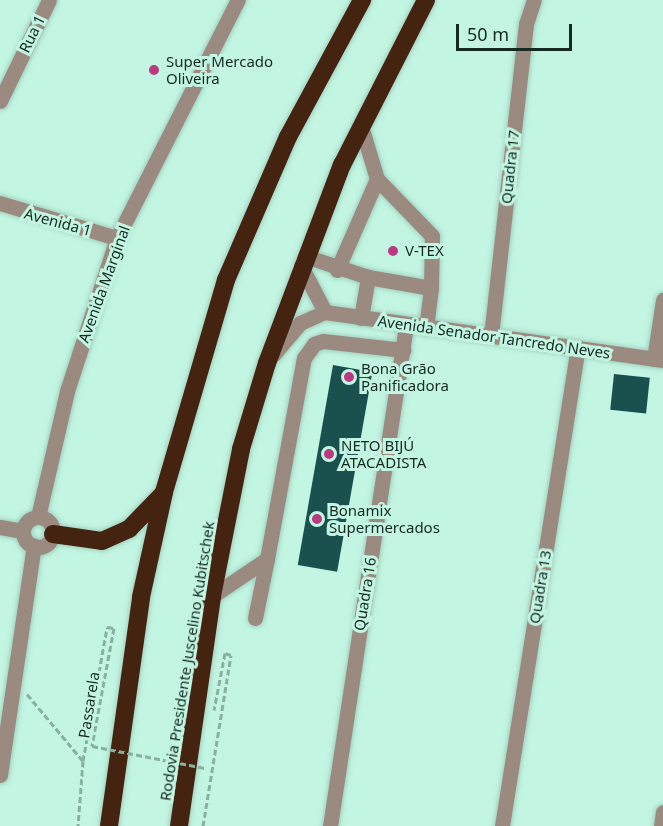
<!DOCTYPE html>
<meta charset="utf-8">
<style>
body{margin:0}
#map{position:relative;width:663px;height:826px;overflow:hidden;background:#c2f5e2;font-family:"Noto Sans",sans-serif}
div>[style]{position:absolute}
.building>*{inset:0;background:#1a514f;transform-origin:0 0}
.path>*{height:3px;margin-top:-1.5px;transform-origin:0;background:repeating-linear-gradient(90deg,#89b1a2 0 6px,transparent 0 9px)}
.roads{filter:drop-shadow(0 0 2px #a3d0c0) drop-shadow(0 0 2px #a3d0c0)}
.minor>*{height:15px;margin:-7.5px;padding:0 7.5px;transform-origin:7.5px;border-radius:7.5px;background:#9b8a80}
.minor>.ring{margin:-7.5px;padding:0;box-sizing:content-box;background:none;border:15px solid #9b8a80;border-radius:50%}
.highway>*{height:18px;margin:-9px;padding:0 9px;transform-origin:9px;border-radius:9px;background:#442410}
.path-bridge>*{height:3px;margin-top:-1.5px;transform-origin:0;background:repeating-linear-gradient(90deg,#89b1a2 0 6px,transparent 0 9px)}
.dots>*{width:16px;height:16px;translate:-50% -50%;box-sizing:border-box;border:3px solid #c2f5e2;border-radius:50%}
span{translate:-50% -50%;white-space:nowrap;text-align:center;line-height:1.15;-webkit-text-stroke:6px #c2f5e2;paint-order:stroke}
.street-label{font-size:15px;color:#162a23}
.poi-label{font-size:15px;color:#162a23}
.left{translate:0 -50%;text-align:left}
.scale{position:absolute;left:456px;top:24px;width:116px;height:27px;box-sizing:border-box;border:3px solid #162a23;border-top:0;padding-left:8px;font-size:18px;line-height:21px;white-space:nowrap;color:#162a23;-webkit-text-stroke:4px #c2f5e2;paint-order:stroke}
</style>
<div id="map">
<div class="building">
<i style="left:333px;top:365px;width:40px;height:203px;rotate:10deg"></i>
<i style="left:614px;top:374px;width:36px;height:36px;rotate:6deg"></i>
</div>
<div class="path">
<i style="left:27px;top:694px;width:87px;rotate:50.1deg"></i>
<i style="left:83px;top:761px;width:65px;rotate:94.4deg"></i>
<i style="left:83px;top:761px;width:136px;rotate:-79.8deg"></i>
<i style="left:107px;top:627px;width:7px;rotate:8deg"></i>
<i style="left:114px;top:628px;width:120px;rotate:100.6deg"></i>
<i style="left:203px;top:826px;width:173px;rotate:-80.7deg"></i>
<i style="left:231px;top:655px;width:6px;rotate:-162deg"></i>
<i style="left:225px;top:653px;width:58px;rotate:100.9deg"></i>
</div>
<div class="roads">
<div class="minor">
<i style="left:0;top:101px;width:112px;rotate:-64.1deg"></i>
<i style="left:361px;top:126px;width:55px;rotate:73.2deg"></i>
<i style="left:377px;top:179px;width:79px;rotate:46deg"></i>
<i style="left:432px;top:236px;width:52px;rotate:91.1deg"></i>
<i style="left:0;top:203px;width:122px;rotate:16.7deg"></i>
<i style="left:305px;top:256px;width:66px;rotate:18.4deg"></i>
<i style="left:301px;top:266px;width:52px;rotate:62.4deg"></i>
<i style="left:337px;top:270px;width:99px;rotate:-66.3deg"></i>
<i style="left:361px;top:318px;width:42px;rotate:-80.3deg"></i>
<i style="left:368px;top:277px;width:64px;rotate:9.9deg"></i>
<i style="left:431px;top:288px;width:40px;rotate:97.1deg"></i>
<i style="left:491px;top:336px;width:314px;rotate:-83.6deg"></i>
<i style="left:526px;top:24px;width:25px;rotate:-72deg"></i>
<i style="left:273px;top:355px;width:42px;rotate:-49.8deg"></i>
<i style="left:300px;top:323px;width:27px;rotate:-24deg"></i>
<i style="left:325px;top:312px;width:341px;rotate:8.1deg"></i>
<i style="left:654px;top:359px;width:60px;rotate:-81.3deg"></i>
<i style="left:38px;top:517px;width:129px;rotate:-77deg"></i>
<i style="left:67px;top:391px;width:161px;rotate:-71.9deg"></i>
<i style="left:117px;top:238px;width:267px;rotate:-63.1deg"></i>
<i class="ring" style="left:23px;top:517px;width:15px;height:15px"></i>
<i style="left:0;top:527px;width:23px;rotate:10deg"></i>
<i style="left:212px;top:596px;width:66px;rotate:-33.9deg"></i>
<i style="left:267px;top:559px;width:204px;rotate:-79.6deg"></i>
<i style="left:304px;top:358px;width:17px;rotate:-54deg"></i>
<i style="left:314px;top:344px;width:9px;rotate:-18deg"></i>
<i style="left:323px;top:341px;width:81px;rotate:6.4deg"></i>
<i style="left:255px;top:618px;width:60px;rotate:-78.5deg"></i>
<i style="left:0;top:775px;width:232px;rotate:-81.6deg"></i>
<i style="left:330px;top:826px;width:506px;rotate:-81.36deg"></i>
<i style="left:502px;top:826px;width:484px;rotate:-81deg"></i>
<i style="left:661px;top:826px;width:14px;rotate:-82deg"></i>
</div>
<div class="highway">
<i style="left:53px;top:534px;width:49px;rotate:8.1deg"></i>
<i style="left:102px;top:541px;width:30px;rotate:-24deg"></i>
<i style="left:129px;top:529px;width:49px;rotate:-45.8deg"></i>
<i style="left:109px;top:826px;width:231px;rotate:-82deg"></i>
<i style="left:141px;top:597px;width:107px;rotate:-77.6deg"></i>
<i style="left:164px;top:492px;width:221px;rotate:-73.7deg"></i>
<i style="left:226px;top:280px;width:156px;rotate:-66.6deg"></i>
<i style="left:288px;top:137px;width:156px;rotate:-61.6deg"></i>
<i style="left:179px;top:826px;width:232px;rotate:-81.8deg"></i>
<i style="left:212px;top:596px;width:150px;rotate:-78.8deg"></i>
<i style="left:241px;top:449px;width:90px;rotate:-73.2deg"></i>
<i style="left:267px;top:363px;width:212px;rotate:-69.3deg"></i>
<i style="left:342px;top:165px;width:185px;rotate:-63deg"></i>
</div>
</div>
<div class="path-bridge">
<i style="left:92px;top:746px;width:115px;rotate:11deg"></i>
</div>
<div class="dots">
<i style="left:154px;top:70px;background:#bb3981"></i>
<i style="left:393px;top:251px;background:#bb3981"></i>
<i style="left:349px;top:377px;background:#bb3981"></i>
<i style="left:329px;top:454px;background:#bb3981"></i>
<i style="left:317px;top:519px;background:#bb3981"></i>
</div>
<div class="street-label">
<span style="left:32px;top:34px;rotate:-64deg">Rua 1</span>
<span style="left:510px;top:167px;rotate:-84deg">Quadra 17</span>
<span style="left:58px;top:222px;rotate:15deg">Avenida 1</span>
<span style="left:104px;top:284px;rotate:-70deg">Avenida Marginal</span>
<span style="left:494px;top:337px;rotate:8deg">Avenida Senador Tancredo Neves</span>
<span style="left:540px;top:587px;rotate:-81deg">Quadra 13</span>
<span style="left:365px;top:594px;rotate:-81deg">Quadra 16</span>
<span style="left:187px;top:661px;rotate:-81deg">Rodovia Presidente Juscelino Kubitschek</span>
<span style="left:89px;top:705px;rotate:-81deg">Passarela</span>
</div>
<div class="poi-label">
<span class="left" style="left:166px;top:70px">Super Mercado<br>Oliveira</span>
<span class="left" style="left:405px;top:251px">V-TEX</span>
<span class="left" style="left:361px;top:377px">Bona Grão<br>Panificadora</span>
<span class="left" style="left:341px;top:454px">NETO BIJÚ<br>ATACADISTA</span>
<span class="left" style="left:329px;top:519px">Bonamix<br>Supermercados</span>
</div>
<div class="scale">50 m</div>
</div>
